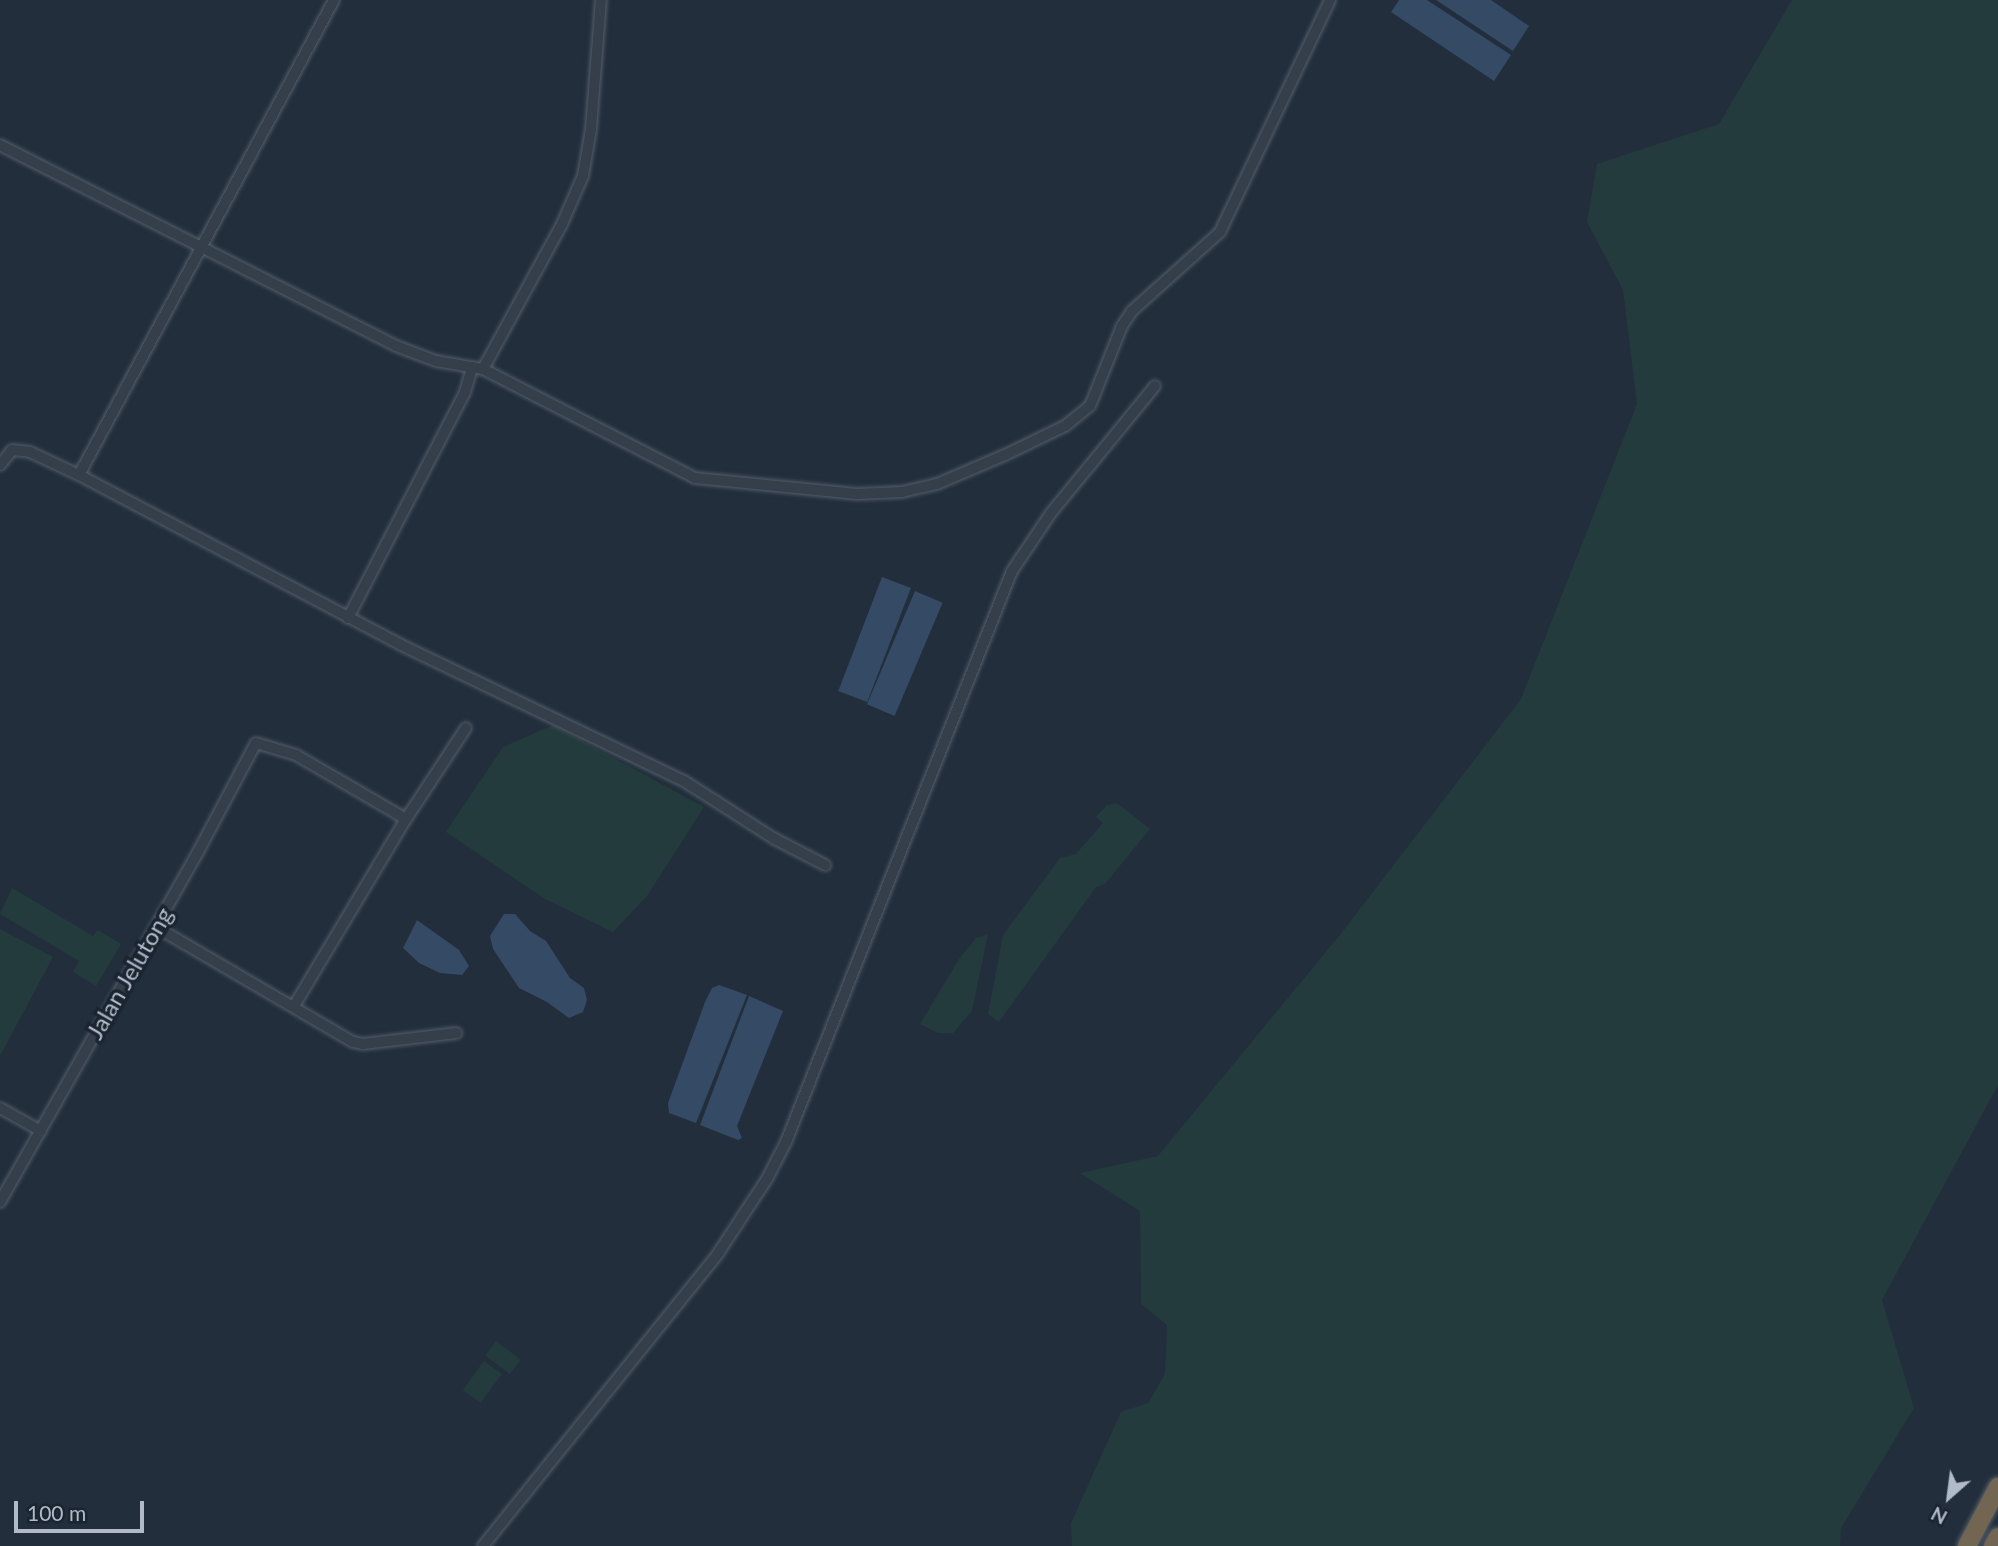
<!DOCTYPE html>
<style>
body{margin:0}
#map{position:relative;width:1998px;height:1546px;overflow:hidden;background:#222e3c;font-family:Lato,sans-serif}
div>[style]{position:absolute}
.green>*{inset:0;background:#243b3d;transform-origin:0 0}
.water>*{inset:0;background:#354a64;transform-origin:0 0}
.roads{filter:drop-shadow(0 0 2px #545d6a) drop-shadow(0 0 2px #545d6a)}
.street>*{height:10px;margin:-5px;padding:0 5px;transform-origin:5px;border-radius:5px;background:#353f4c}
.highway>*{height:18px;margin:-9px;padding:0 9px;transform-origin:9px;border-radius:9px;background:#726552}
span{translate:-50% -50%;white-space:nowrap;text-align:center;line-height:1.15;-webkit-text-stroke:7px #1b2431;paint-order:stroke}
.street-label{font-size:24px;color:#b1bac8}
.north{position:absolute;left:1914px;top:1462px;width:70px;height:70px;-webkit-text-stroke:5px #1b2431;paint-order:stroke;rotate:208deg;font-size:19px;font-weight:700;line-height:28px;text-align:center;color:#b1bac8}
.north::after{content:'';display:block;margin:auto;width:24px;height:32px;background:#b1bac8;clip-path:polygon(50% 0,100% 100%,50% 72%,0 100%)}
.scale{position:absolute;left:14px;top:1501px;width:130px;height:32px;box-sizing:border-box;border:4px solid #b1bac8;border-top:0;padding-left:9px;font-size:21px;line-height:24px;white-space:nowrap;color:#b1bac8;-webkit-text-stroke:5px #1b2431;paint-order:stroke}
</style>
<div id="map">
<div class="green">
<i style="clip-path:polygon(1792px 0,1998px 0,1998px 1085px,1882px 1300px,1914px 1408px,1841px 1528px,1840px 1546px,1072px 1546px,1071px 1523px,1121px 1412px,1148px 1403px,1165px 1374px,1167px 1325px,1141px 1304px,1140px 1211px,1080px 1173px,1158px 1156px,1343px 931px,1521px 699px,1637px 404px,1623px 290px,1587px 222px,1597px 164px,1719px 124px)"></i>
<i style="clip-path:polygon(553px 725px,704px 807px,647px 896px,613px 932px,545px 899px,446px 832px,503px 747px)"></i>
<i style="clip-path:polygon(1117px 803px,1150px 829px,1105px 884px,1096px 887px,999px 1022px,988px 1014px,1003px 935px,1060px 858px,1076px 854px,1103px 823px,1096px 817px,1107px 805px)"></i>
<i style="clip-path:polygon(12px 888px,93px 936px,98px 930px,121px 944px,96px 986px,73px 972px,79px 961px,0 914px)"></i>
<i style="clip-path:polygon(0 929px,53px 957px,0 1056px)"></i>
<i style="clip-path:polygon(988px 934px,972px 1011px,953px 1033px,938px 1033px,920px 1024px,959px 959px,976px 938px)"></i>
<i style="left:496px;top:1341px;width:31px;height:18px;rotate:37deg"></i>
<i style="left:484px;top:1361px;width:22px;height:36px;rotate:36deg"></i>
</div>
<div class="water">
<i style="clip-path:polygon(1399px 0,1427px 0,1511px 55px,1494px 81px,1391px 12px)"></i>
<i style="clip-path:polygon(1436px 0,1491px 0,1529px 26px,1513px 51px)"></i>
<i style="left:882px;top:577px;width:31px;height:122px;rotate:21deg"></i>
<i style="left:915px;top:591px;width:30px;height:123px;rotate:23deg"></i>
<i style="clip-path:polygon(504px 914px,515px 914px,530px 931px,546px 941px,570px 978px,584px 988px,587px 1000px,583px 1012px,569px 1018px,547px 1002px,519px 988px,493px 949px,490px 936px)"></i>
<i style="clip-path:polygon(417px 920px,459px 950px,469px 966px,462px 975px,440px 973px,419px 963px,403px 948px)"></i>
<i style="clip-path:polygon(719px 985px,747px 995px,696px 1123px,669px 1113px,668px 1103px,705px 1002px,712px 988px)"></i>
<i style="clip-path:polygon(749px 996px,783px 1011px,737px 1126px,742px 1138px,738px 1140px,700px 1125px)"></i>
</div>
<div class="roads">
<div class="street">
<i style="left:0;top:145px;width:444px;rotate:26.9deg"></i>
<i style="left:396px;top:346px;width:43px;rotate:20.6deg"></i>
<i style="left:436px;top:361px;width:48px;rotate:9.7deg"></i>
<i style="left:483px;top:369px;width:238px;rotate:27.2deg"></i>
<i style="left:695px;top:478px;width:163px;rotate:5.6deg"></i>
<i style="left:857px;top:494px;width:45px;rotate:-2.5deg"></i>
<i style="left:902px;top:492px;width:36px;rotate:-13deg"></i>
<i style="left:937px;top:484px;width:74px;rotate:-23.1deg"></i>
<i style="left:1005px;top:455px;width:67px;rotate:-25.8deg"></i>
<i style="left:1065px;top:426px;width:32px;rotate:-39deg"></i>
<i style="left:1090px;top:406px;width:86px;rotate:-68.2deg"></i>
<i style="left:1122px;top:326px;width:18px;rotate:-56deg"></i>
<i style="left:1132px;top:311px;width:118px;rotate:-41.9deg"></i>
<i style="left:1220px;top:232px;width:257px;rotate:-64.6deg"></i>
<i style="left:483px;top:369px;width:165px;rotate:-61.4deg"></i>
<i style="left:562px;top:224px;width:52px;rotate:-66.4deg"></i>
<i style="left:583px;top:176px;width:48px;rotate:-80.3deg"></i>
<i style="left:591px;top:129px;width:129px;rotate:-85.6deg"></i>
<i style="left:0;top:465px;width:19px;rotate:-51deg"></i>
<i style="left:12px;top:450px;width:18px;rotate:6deg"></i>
<i style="left:30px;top:452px;width:54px;rotate:25.1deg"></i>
<i style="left:79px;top:475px;width:364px;rotate:27.8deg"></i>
<i style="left:401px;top:645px;width:314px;rotate:25.7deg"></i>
<i style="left:684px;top:781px;width:106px;rotate:32.6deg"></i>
<i style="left:773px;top:838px;width:59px;rotate:27.4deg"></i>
<i style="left:79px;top:475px;width:539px;rotate:-61.77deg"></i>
<i style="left:348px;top:618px;width:254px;rotate:-62.6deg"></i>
<i style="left:465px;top:392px;width:26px;rotate:-74deg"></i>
<i style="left:156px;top:927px;width:228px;rotate:30.3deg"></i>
<i style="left:353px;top:1042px;width:10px;rotate:11deg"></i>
<i style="left:363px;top:1044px;width:94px;rotate:-6.7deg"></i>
<i style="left:294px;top:1006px;width:218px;rotate:-59.1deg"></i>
<i style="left:406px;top:819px;width:109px;rotate:-56.6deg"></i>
<i style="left:0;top:1108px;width:47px;rotate:29.3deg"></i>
<i style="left:0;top:1202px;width:402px;rotate:-60.5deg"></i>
<i style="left:198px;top:852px;width:123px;rotate:-62deg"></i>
<i style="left:256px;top:743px;width:42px;rotate:16.7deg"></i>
<i style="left:296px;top:755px;width:127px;rotate:30.2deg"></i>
<i style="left:483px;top:1546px;width:377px;rotate:-51.2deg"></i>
<i style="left:719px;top:1252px;width:87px;rotate:-56.7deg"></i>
<i style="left:767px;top:1179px;width:42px;rotate:-62.8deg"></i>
<i style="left:786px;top:1142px;width:614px;rotate:-68.41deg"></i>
<i style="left:1012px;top:571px;width:70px;rotate:-56.1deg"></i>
<i style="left:1051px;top:513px;width:164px;rotate:-50.7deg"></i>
</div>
<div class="highway">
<i style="left:1967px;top:1546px;width:67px;rotate:-62.3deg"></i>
<i style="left:1993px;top:1546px;width:10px;rotate:-61deg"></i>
</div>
</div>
<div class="street-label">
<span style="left:129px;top:973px;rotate:-60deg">Jalan Jelutong</span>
</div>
<div class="north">N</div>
<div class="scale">100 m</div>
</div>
